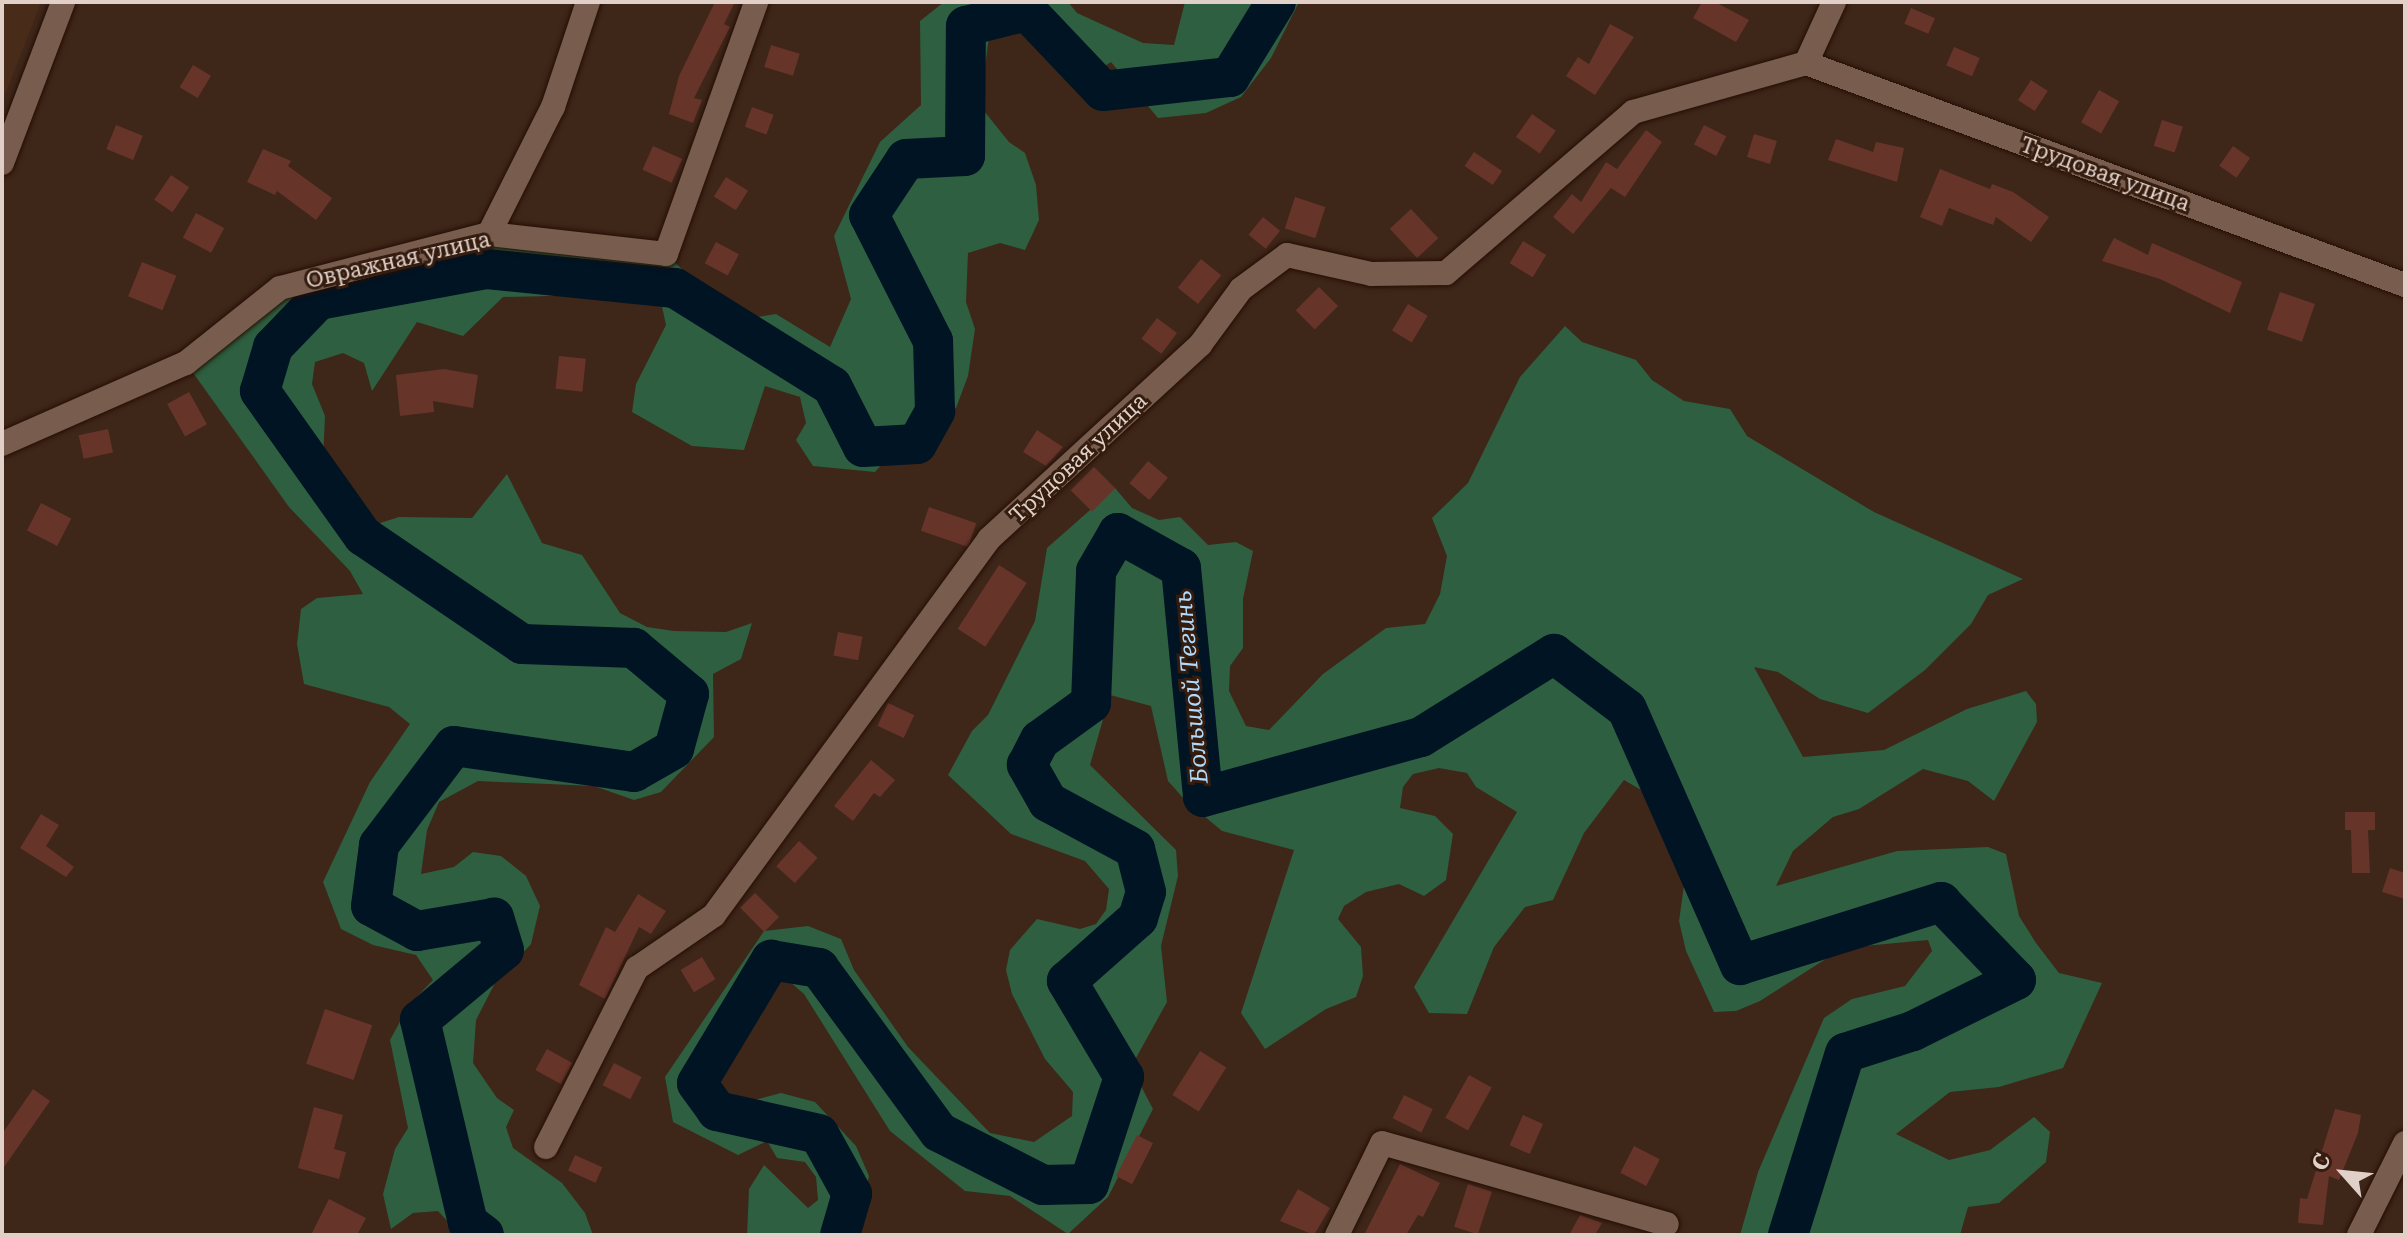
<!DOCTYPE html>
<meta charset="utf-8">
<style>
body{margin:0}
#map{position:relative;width:2407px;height:1237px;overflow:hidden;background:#3e2619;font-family:"Roboto Serif",serif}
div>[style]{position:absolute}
.built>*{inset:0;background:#492b1a}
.forest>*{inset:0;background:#2d5f40}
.river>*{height:40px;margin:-20px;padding:0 20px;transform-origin:20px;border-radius:20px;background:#001424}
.building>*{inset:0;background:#67342a;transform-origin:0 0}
.roads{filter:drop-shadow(0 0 2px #240e03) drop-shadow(0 0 2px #240e03)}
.minor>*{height:24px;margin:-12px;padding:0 12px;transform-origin:12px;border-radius:12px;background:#785c4d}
span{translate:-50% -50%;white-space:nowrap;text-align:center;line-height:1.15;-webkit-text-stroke:6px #341c0f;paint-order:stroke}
.street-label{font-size:22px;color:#e1d0c8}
.water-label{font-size:24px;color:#b1dbfc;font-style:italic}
.frame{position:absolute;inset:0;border:4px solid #e1d0c8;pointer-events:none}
.north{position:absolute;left:2303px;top:1133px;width:80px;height:80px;-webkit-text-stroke:6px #341c0f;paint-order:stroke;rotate:297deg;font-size:22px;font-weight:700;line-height:32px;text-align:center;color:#e1d0c8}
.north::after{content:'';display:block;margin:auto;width:28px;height:36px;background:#e1d0c8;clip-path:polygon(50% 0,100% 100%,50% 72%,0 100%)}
</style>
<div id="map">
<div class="built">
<i style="clip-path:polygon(2px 2px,41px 2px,2px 103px)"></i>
</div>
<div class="forest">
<i style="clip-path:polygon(944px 2px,1068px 2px,1077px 13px,1143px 43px,1174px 45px,1185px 2px,1299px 2px,1271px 58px,1241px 97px,1206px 113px,1158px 118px,1111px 62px,1077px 84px,1016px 25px,989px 36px,980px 106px,1009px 142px,1025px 153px,1036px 185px,1039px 220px,1025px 250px,1000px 243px,968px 253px,966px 302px,975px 329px,968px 376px,956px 408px,936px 438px,909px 434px,875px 472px,813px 466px,796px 440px,806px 423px,800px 397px,765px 386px,744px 450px,692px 446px,632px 412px,636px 384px,666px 325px,661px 302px,633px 294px,503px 297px,463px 336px,417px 322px,372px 391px,364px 363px,343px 353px,315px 362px,312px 384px,325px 416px,323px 461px,349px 504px,377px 524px,399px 517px,472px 518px,507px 474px,542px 543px,582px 555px,620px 613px,647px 627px,674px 631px,726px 632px,752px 623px,741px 659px,713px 674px,714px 737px,661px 792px,634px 800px,594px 786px,478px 781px,439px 802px,427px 830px,421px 874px,454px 867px,473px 852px,501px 856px,526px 876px,540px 906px,531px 944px,495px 983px,476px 1020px,473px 1063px,497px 1098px,514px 1110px,506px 1127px,513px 1148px,562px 1183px,585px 1213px,593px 1235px,460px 1235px,438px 1211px,413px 1213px,391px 1229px,383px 1194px,395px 1149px,408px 1128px,390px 1040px,409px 1005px,433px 980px,416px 955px,373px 945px,341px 929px,323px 882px,370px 782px,410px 724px,389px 707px,304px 684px,297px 644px,301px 609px,317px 598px,363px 594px,350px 571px,289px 507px,186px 363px,273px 293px,489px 234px,666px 254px,717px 303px,757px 317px,776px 314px,830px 347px,851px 299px,834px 236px,880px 142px,921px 105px,920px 21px)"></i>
<i style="clip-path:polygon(1565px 326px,1582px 342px,1636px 360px,1652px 380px,1684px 401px,1730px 409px,1747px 436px,1874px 512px,2023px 579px,1988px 595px,1971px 624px,1925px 670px,1868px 713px,1820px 699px,1778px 672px,1754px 667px,1803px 757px,1884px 750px,1967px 709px,2026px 691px,2036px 704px,2037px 722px,1994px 801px,1968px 781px,1923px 769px,1859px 809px,1833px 817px,1793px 851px,1776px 886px,1897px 851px,1988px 847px,2006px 854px,2019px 916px,2036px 943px,2059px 973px,2102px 983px,2063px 1068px,1999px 1087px,1950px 1092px,1896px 1134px,1949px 1160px,1990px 1150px,2034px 1117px,2050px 1132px,2046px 1162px,1999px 1203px,1968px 1207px,1960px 1235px,1740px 1235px,1758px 1172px,1824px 1018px,1852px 999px,1905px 986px,1932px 951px,1928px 940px,1843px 948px,1760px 1001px,1736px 1011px,1714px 1012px,1686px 951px,1679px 921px,1685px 878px,1663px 826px,1660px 801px,1624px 780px,1584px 833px,1553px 900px,1525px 907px,1494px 947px,1467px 1014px,1429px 1013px,1414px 987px,1517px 812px,1476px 787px,1467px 773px,1439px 768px,1413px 774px,1403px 787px,1400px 808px,1435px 816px,1453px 834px,1446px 880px,1424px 896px,1399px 884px,1366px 892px,1344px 906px,1338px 919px,1361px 947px,1363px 976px,1356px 997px,1326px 1009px,1265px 1049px,1241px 1013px,1294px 850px,1222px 831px,1185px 800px,1168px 781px,1151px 706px,1110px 695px,1090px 765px,1176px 850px,1178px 876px,1161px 946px,1167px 1002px,1131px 1067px,1153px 1109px,1108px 1197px,1068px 1234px,1010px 1196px,965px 1191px,890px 1131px,804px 994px,776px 970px,734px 1038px,722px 1065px,718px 1089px,732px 1106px,781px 1093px,815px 1102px,856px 1146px,869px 1176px,857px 1235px,747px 1235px,749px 1189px,764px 1165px,808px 1208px,818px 1200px,816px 1177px,805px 1162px,777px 1158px,767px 1141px,738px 1155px,673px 1122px,665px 1077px,764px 931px,808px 926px,841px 939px,854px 970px,908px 1047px,990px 1133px,1034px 1142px,1072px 1116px,1073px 1092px,1045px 1059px,1012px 994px,1006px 970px,1010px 950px,1037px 919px,1080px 929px,1096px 924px,1106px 910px,1109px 889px,1085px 861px,1011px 834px,948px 775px,972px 731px,988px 715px,1035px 621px,1047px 548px,1115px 488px,1132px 508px,1159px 520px,1180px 517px,1208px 545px,1236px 542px,1253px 551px,1243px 599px,1243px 648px,1230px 666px,1229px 691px,1246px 726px,1269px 730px,1323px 674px,1386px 628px,1425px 624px,1440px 594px,1447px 556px,1432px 518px,1468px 483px,1520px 377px)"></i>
</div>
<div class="river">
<i style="left:484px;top:1235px;width:20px;rotate:-143deg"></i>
<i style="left:468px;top:1223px;width:209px;rotate:-103.3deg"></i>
<i style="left:420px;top:1020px;width:109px;rotate:-39.8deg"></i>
<i style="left:504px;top:950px;width:34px;rotate:-107deg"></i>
<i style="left:494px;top:918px;width:78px;rotate:170.4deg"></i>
<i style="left:417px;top:931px;width:52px;rotate:-151.5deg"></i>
<i style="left:371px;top:906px;width:62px;rotate:-82.5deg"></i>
<i style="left:379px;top:845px;width:124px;rotate:-52.9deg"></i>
<i style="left:454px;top:746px;width:182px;rotate:8.2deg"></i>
<i style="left:634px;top:772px;width:46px;rotate:-29.9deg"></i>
<i style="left:674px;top:749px;width:57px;rotate:-74.7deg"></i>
<i style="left:689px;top:694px;width:72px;rotate:-140.1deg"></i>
<i style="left:634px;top:648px;width:112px;rotate:-178deg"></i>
<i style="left:522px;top:644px;width:192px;rotate:-145.8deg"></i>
<i style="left:363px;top:536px;width:178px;rotate:-125.4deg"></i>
<i style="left:260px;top:391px;width:46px;rotate:-73.5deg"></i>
<i style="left:273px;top:347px;width:65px;rotate:-46.2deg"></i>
<i style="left:318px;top:300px;width:172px;rotate:-10.4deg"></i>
<i style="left:487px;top:269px;width:189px;rotate:5.8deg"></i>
<i style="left:675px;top:288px;width:185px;rotate:32deg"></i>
<i style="left:832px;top:386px;width:68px;rotate:63.1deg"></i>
<i style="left:863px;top:447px;width:54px;rotate:-3.2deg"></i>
<i style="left:917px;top:444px;width:38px;rotate:-61deg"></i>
<i style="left:935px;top:411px;width:70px;rotate:-91.6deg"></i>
<i style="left:933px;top:341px;width:141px;rotate:-116.9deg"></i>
<i style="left:869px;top:215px;width:67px;rotate:-56.5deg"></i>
<i style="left:906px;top:159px;width:59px;rotate:-2.9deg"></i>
<i style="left:965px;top:156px;width:130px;rotate:-89.6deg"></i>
<i style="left:966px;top:26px;width:63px;rotate:-13.8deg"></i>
<i style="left:1027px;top:11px;width:110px;rotate:46.5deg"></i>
<i style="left:1103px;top:91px;width:128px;rotate:-6.3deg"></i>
<i style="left:1230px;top:77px;width:88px;rotate:-58.5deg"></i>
<i style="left:840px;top:1235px;width:43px;rotate:-73.7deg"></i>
<i style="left:852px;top:1194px;width:68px;rotate:-118.8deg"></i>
<i style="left:819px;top:1134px;width:105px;rotate:-167.3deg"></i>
<i style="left:717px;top:1111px;width:34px;rotate:-126deg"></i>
<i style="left:697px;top:1083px;width:144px;rotate:-59deg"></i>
<i style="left:771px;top:960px;width:49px;rotate:9.5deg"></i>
<i style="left:819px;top:968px;width:203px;rotate:53.8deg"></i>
<i style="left:939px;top:1132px;width:117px;rotate:27deg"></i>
<i style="left:1043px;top:1185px;width:46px;rotate:-1.2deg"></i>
<i style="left:1089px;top:1184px;width:113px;rotate:-71.9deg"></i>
<i style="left:1124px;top:1077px;width:112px;rotate:-120.7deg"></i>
<i style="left:1067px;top:981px;width:95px;rotate:-41.6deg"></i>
<i style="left:1138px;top:918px;width:27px;rotate:-73deg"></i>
<i style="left:1146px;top:892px;width:44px;rotate:-104.3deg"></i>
<i style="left:1135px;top:849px;width:99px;rotate:-151.6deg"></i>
<i style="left:1048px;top:802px;width:43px;rotate:-119.6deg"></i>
<i style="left:1027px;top:765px;width:28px;rotate:-63deg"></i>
<i style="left:1040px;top:740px;width:63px;rotate:-36deg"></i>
<i style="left:1091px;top:703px;width:132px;rotate:-87.8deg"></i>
<i style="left:1096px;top:571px;width:44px;rotate:-59.9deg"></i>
<i style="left:1118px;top:533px;width:72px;rotate:29.1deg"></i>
<i style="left:1181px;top:568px;width:230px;rotate:84.5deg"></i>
<i style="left:1203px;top:797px;width:226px;rotate:-15.4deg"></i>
<i style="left:1421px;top:737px;width:157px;rotate:-32deg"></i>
<i style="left:1554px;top:654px;width:91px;rotate:37deg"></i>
<i style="left:1627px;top:709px;width:280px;rotate:66.2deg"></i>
<i style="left:1740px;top:965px;width:211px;rotate:-17.4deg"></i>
<i style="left:1941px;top:902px;width:108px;rotate:46.1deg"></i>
<i style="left:2016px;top:980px;width:115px;rotate:153.7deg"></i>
<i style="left:1913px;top:1031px;width:71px;rotate:162.1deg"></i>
<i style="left:1845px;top:1053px;width:191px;rotate:107.4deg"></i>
</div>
<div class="building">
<i style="clip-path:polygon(715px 2px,735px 2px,724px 24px,730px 27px,694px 98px,702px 100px,693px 123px,669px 114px,679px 76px)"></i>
<i style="clip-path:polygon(1702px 2px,1715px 2px,1749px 20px,1736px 42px,1693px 18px)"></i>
<i style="left:1911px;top:8px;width:26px;height:17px;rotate:23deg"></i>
<i style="clip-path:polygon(1610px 24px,1634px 37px,1595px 95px,1566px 76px,1578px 57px,1589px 64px)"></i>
<i style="left:771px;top:45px;width:30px;height:23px;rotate:17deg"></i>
<i style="left:1954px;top:47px;width:28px;height:20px;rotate:23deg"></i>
<i style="left:193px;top:65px;width:21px;height:26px;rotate:31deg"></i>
<i style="left:2031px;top:80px;width:20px;height:24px;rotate:33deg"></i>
<i style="left:2099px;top:90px;width:23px;height:37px;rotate:29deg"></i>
<i style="left:752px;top:107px;width:23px;height:21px;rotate:20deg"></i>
<i style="left:1532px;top:114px;width:29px;height:28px;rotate:35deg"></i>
<i style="left:2162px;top:120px;width:22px;height:27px;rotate:18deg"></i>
<i style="left:116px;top:125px;width:29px;height:26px;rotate:22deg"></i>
<i style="left:1704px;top:125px;width:25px;height:22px;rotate:27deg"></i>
<i style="clip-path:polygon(1646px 130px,1662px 142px,1625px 197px,1611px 188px,1573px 234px,1553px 217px,1572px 194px,1581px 202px,1606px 162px,1617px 169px)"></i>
<i style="left:1754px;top:134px;width:24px;height:24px;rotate:17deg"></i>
<i style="clip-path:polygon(1836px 139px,1873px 152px,1876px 142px,1904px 148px,1897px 182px,1828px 160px)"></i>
<i style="left:653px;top:146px;width:32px;height:26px;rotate:24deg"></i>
<i style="left:2233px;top:146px;width:21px;height:24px;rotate:35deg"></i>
<i style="clip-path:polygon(263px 149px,291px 161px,288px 166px,332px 198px,316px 220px,277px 191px,275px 195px,247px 182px)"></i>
<i style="left:1474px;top:152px;width:34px;height:17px;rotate:34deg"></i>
<i style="clip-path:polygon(1940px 169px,1990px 189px,1992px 184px,2013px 192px,2049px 217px,2031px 242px,1996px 217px,1993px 225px,1949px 208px,1942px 226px,1920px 217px)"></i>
<i style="left:171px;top:175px;width:22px;height:30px;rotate:34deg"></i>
<i style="left:726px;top:177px;width:26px;height:23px;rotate:32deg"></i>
<i style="left:1295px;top:197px;width:32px;height:33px;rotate:18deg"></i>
<i style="left:1411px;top:209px;width:40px;height:29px;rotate:47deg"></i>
<i style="left:196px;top:213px;width:32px;height:28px;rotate:28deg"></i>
<i style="left:1263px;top:217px;width:22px;height:23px;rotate:39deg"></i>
<i style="clip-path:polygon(2114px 238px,2148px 255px,2152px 243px,2242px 282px,2230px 313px,2160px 279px,2102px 261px)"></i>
<i style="left:1523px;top:241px;width:27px;height:26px;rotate:31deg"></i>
<i style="left:716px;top:242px;width:26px;height:24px;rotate:28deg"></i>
<i style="left:1201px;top:259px;width:26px;height:37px;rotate:39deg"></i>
<i style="left:142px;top:262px;width:37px;height:37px;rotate:22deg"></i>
<i style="left:1319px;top:287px;width:27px;height:33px;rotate:45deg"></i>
<i style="left:2280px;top:292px;width:37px;height:40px;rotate:19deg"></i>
<i style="left:1408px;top:304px;width:23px;height:31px;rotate:31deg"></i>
<i style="left:1157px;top:318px;width:25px;height:26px;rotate:37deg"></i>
<i style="left:559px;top:356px;width:27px;height:33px;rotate:6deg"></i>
<i style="clip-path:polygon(444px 369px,478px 375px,473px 408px,433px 401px,434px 412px,400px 416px,396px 375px)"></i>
<i style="left:189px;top:392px;width:37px;height:25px;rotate:61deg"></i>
<i style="left:108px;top:429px;width:24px;height:30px;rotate:78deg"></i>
<i style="clip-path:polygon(1037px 430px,1063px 447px,1046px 466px,1023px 452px)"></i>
<i style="left:1148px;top:461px;width:26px;height:29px;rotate:40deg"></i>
<i style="left:1094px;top:467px;width:30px;height:33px;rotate:45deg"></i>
<i style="left:41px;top:503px;width:34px;height:31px;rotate:27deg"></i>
<i style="left:929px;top:507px;width:50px;height:25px;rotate:19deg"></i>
<i style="left:999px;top:565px;width:33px;height:76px;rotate:33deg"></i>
<i style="left:838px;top:632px;width:25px;height:24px;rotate:11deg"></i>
<i style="left:888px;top:703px;width:29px;height:25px;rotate:25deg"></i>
<i style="clip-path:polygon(871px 760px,895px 780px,880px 797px,874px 793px,853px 821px,834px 806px)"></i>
<i style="clip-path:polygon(2345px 812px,2375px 812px,2375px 830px,2368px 830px,2370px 873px,2352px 873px,2351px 830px,2345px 830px)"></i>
<i style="clip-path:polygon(41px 814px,59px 825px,46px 846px,74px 867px,66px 877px,20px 848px)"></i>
<i style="left:799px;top:841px;width:25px;height:34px;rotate:42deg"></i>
<i style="clip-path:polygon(2390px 868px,2405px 873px,2405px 899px,2382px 892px)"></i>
<i style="left:755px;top:893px;width:34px;height:21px;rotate:45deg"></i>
<i style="clip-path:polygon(638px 894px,666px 911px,651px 934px,639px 927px,605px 999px,579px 985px,606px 927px,615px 932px)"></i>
<i style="left:702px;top:957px;width:26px;height:25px;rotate:59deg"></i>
<i style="left:325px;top:1009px;width:50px;height:58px;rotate:19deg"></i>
<i style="left:547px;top:1049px;width:29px;height:24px;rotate:29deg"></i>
<i style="left:1200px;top:1051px;width:31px;height:52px;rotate:32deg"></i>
<i style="left:614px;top:1063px;width:31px;height:25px;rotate:27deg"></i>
<i style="left:1469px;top:1075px;width:26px;height:49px;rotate:29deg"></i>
<i style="clip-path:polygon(33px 1089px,50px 1101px,2px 1170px,2px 1134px)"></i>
<i style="left:1404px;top:1095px;width:32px;height:26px;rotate:26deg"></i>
<i style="clip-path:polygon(314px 1107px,343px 1115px,334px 1149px,346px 1152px,339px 1179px,298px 1168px)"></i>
<i style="clip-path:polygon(2335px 1109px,2361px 1115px,2358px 1133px,2339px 1180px,2329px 1176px,2323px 1225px,2298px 1223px,2300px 1198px,2307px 1199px)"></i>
<i style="left:1523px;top:1115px;width:22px;height:33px;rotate:24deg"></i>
<i style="left:1137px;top:1135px;width:18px;height:46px;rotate:27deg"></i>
<i style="left:1634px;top:1146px;width:29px;height:30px;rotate:27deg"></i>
<i style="left:575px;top:1155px;width:30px;height:17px;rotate:24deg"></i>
<i style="clip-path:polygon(1400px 1164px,1440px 1183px,1423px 1217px,1418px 1215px,1406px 1235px,1364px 1235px)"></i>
<i style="left:1468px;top:1184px;width:25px;height:45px;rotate:18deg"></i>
<i style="clip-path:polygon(1298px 1189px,1330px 1208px,1314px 1235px,1280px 1221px)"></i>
<i style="clip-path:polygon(329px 1199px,366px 1218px,357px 1235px,311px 1235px)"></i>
<i style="clip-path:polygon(1580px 1215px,1602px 1223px,1595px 1235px,1569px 1235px)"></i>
</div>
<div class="roads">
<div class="minor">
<i style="left:1806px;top:63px;width:67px;rotate:-65.3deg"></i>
<i style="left:2px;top:163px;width:172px;rotate:-69.2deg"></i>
<i style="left:489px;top:234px;width:142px;rotate:-63.3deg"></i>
<i style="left:553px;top:107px;width:111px;rotate:-71.6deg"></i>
<i style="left:2px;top:444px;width:201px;rotate:-23.8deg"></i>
<i style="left:186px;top:363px;width:120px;rotate:-38.6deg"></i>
<i style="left:280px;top:288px;width:216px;rotate:-14.5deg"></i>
<i style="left:489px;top:234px;width:178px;rotate:6.4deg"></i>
<i style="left:666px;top:254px;width:268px;rotate:-70.3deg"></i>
<i style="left:546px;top:1147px;width:201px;rotate:-63.1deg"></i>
<i style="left:637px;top:968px;width:93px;rotate:-34.5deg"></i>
<i style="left:714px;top:915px;width:466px;rotate:-53.8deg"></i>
<i style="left:989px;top:539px;width:287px;rotate:-42.6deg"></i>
<i style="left:1200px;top:345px;width:69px;rotate:-53.8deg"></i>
<i style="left:1241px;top:289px;width:57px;rotate:-36.5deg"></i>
<i style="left:1287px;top:255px;width:86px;rotate:12.7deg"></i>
<i style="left:1371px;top:274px;width:75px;rotate:-0.8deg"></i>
<i style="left:1446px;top:273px;width:247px;rotate:-40.7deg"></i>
<i style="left:1633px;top:112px;width:180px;rotate:-15.8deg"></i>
<i style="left:1806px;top:63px;width:639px;rotate:20.34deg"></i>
<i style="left:1337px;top:1235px;width:102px;rotate:-63.9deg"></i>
<i style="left:1382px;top:1143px;width:296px;rotate:15.9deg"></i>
<i style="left:2359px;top:1235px;width:103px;rotate:-63.4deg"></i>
</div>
</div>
<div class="street-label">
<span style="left:2105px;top:174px;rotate:20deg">Трудовая улица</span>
<span style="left:398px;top:260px;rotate:-13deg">Овражная улица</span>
<span style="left:1078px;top:458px;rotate:-43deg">Трудовая улица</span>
</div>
<div class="water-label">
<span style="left:1192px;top:687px;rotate:-95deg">Большой Тегинь</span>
</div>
<div class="frame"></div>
<div class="north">С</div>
</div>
